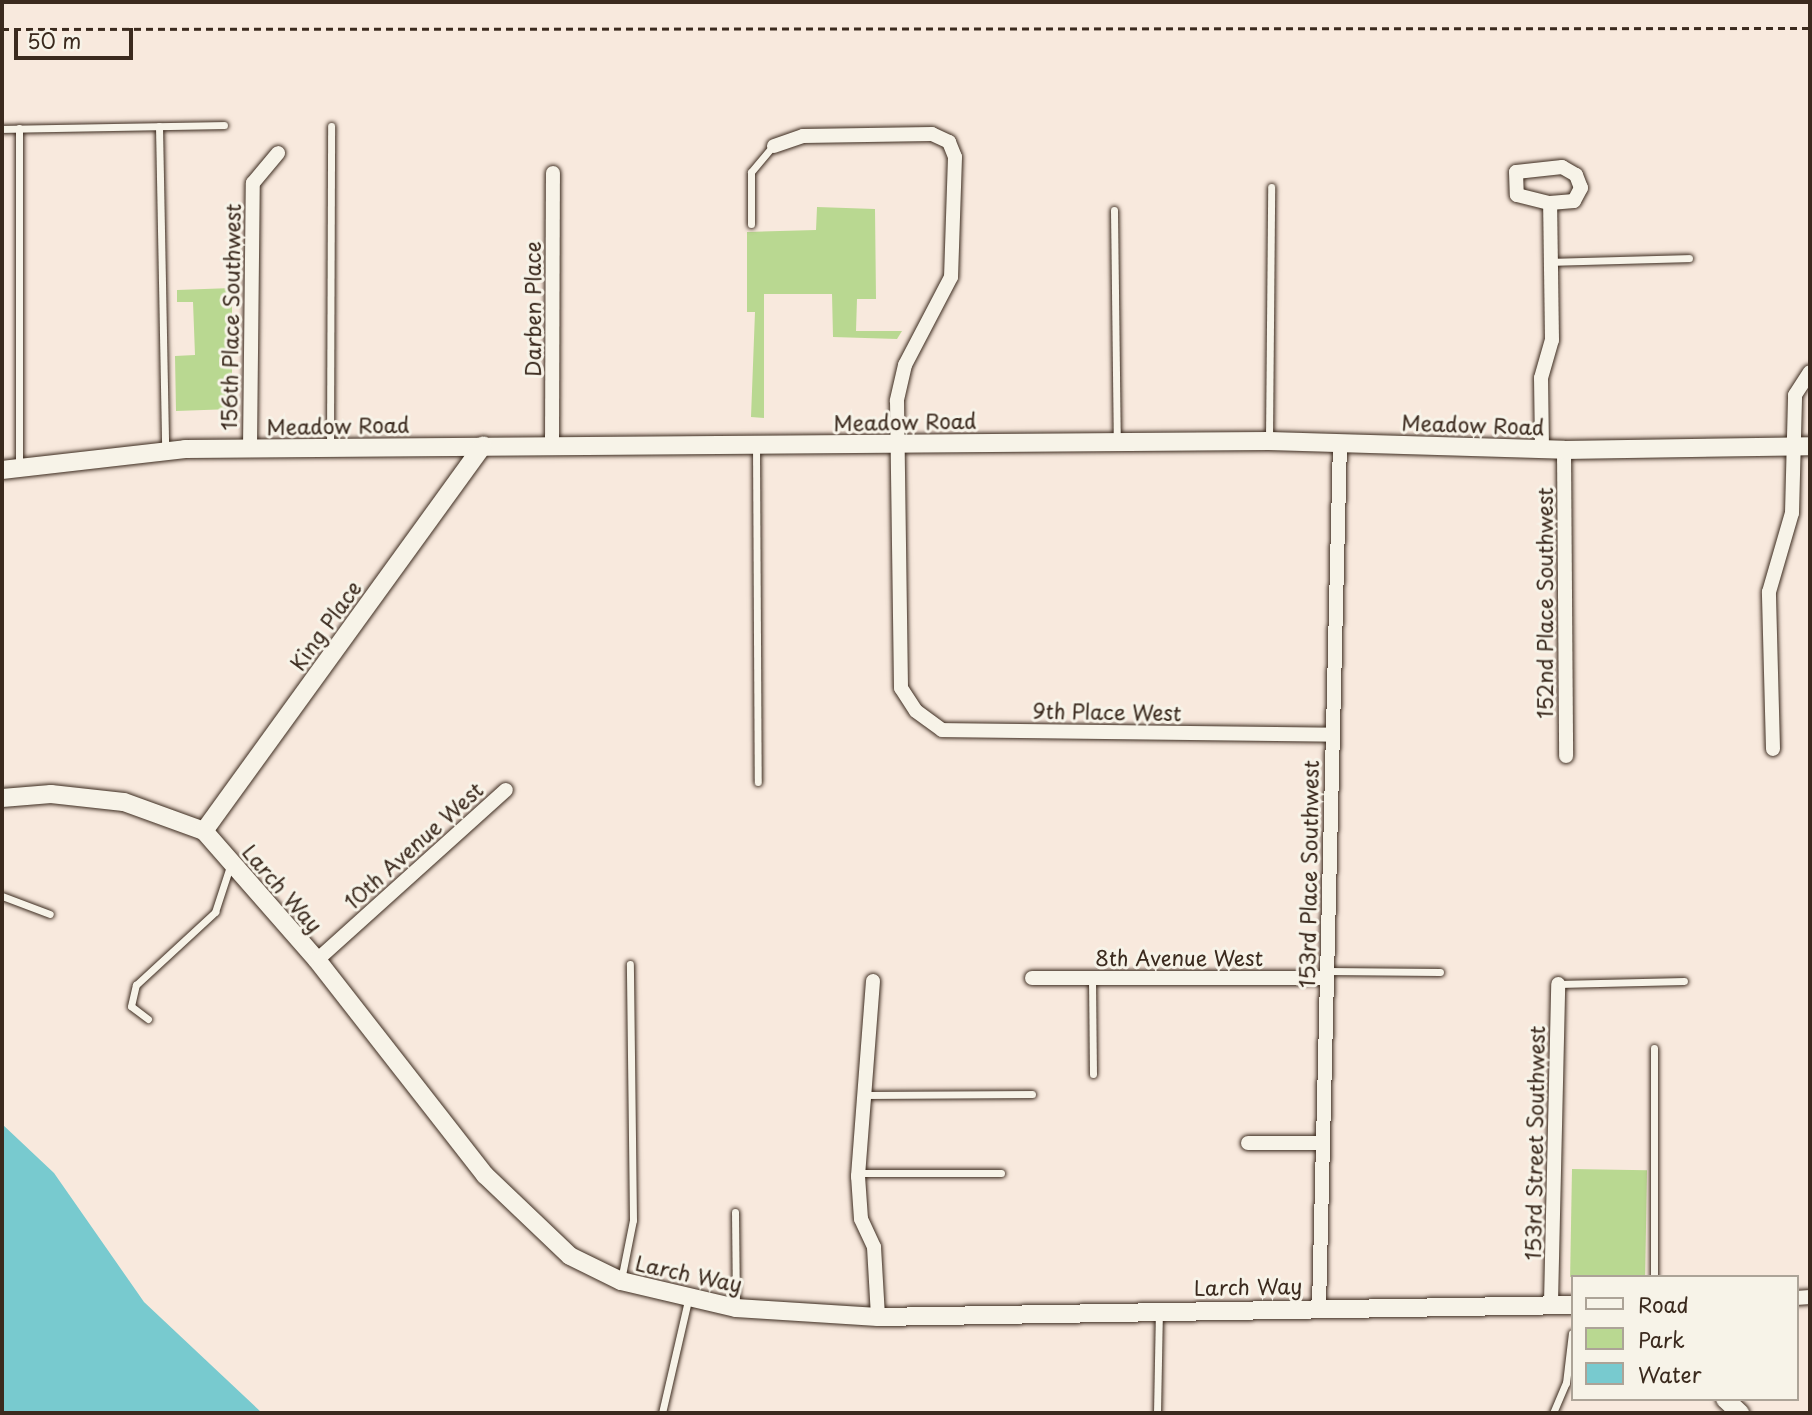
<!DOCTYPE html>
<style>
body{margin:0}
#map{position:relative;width:1812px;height:1415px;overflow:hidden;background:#f8e9dd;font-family:"Playpen Sans",sans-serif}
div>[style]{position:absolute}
.green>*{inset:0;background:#b9d891;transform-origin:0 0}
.water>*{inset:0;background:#78cacf}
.path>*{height:2.5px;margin-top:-1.25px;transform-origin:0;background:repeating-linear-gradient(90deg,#3b2a1e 0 7px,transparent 0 12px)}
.roads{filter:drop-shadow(0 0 2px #3b2a1e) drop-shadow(0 0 2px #3b2a1e)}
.service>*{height:7px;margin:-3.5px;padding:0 3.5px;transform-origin:3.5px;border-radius:3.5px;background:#f7f3e8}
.minor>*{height:14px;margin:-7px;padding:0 7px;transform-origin:7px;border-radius:7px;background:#f7f3e8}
.tertiary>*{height:18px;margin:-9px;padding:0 9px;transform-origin:9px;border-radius:9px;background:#f7f3e8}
span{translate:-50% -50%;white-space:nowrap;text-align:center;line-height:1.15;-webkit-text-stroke:6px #f7f3e8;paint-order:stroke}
.street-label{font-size:21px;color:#3b2a1e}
.frame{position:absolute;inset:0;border:4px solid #3b2a1e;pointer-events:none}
.legend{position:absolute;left:1571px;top:1275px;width:228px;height:126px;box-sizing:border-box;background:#f7f3e8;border:2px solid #aca397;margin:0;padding:9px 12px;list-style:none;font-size:21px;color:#3b2a1e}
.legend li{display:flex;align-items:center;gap:14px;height:35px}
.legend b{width:35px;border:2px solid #aca397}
.scale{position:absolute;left:14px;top:28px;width:119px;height:32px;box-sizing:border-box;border:4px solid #3b2a1e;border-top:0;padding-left:9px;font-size:21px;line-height:24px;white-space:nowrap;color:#3b2a1e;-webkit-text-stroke:5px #f7f3e8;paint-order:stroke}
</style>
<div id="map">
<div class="green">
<i style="clip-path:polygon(817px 207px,875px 209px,876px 299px,857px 299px,856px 331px,902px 331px,897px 339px,833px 337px,832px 294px,764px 294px,764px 418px,751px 417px,755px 312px,747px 312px,747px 232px,816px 230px)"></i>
<i style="clip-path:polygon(232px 288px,232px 409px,176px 411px,175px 356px,195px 355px,193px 302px,177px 302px,177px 290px)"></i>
<i style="left:1572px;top:1169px;width:75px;height:108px;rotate:1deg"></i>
</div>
<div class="water">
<i style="clip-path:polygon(2px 1124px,54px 1173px,144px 1302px,262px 1413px,2px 1413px)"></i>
</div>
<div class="path">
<i style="left:2px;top:29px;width:1808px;rotate:-0.03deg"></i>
</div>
<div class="roads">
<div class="service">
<i style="left:159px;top:126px;width:325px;rotate:88.9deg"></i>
<i style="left:19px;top:128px;width:339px;rotate:90deg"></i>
<i style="left:2px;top:129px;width:222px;rotate:-1deg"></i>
<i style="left:1114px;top:210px;width:231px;rotate:89.3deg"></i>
<i style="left:751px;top:224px;width:52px;rotate:-90deg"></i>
<i style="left:751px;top:172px;width:34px;rotate:-50deg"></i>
<i style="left:1550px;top:262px;width:139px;rotate:-1.6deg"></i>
<i style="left:1269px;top:440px;width:253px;rotate:-89.5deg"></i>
<i style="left:756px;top:447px;width:335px;rotate:89.7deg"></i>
<i style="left:330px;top:449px;width:323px;rotate:-89.8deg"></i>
<i style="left:2px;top:896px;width:51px;rotate:20.6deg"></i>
<i style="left:1327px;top:971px;width:113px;rotate:0.5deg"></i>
<i style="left:1092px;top:979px;width:95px;rotate:89.4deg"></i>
<i style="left:1558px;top:984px;width:126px;rotate:-1.4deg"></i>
<i style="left:148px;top:1019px;width:21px;rotate:-143deg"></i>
<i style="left:131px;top:1006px;width:22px;rotate:-77deg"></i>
<i style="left:136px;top:985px;width:108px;rotate:-42.7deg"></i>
<i style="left:215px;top:912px;width:52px;rotate:-71.9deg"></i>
<i style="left:1654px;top:1048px;width:229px;rotate:90deg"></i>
<i style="left:868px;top:1095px;width:164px;rotate:-0.3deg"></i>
<i style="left:859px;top:1173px;width:142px"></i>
<i style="left:735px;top:1212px;width:95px;rotate:89.4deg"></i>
<i style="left:621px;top:1280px;width:61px;rotate:-78.7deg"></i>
<i style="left:633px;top:1220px;width:256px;rotate:-90.7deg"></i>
<i style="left:662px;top:1413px;width:116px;rotate:-77deg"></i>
<i style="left:1157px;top:1413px;width:102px;rotate:-88.9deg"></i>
<i style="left:1553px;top:1413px;width:33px;rotate:-67deg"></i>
<i style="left:1566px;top:1383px;width:50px;rotate:-83.2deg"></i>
</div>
<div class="minor">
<i style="left:774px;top:146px;width:31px;rotate:-19deg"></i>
<i style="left:803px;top:136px;width:129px;rotate:-0.9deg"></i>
<i style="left:932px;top:134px;width:19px;rotate:25deg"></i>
<i style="left:949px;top:142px;width:16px;rotate:68deg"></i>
<i style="left:955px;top:157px;width:120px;rotate:91.9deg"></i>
<i style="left:951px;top:277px;width:99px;rotate:117.6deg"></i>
<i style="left:905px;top:365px;width:37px;rotate:103deg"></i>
<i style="left:897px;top:401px;width:287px;rotate:89.2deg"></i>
<i style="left:901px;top:688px;width:27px;rotate:57deg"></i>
<i style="left:916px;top:711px;width:32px;rotate:36deg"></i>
<i style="left:942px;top:730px;width:390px;rotate:0.7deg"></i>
<i style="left:552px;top:444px;width:271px;rotate:-89.8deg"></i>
<i style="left:1542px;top:448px;width:70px;rotate:-90.8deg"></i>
<i style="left:1541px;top:378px;width:40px;rotate:-74deg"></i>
<i style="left:1552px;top:340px;width:137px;rotate:-90.8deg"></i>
<i style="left:1550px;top:203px;width:24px;rotate:-5deg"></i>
<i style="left:1574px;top:201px;width:15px;rotate:-62deg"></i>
<i style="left:1581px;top:188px;width:14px;rotate:-111deg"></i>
<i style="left:1576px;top:175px;width:16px;rotate:-150deg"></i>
<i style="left:1562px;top:167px;width:46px;rotate:173.8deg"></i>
<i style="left:1516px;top:172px;width:23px;rotate:88deg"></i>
<i style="left:1517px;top:195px;width:34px;rotate:14deg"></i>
<i style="left:250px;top:449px;width:266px;rotate:-89.4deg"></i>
<i style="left:253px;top:183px;width:39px;rotate:-50deg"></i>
<i style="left:1564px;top:450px;width:306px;rotate:89.6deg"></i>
<i style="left:1773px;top:749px;width:157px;rotate:-91.5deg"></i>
<i style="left:1769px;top:592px;width:82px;rotate:-73.8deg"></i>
<i style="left:1792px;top:513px;width:118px;rotate:-88.5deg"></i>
<i style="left:1795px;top:395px;width:27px;rotate:-57deg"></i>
<i style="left:317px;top:960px;width:254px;rotate:-42deg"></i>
<i style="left:1032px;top:978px;width:294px"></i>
<i style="left:873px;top:981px;width:196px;rotate:94.4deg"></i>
<i style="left:858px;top:1176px;width:43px;rotate:86deg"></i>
<i style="left:861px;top:1219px;width:31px;rotate:65deg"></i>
<i style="left:874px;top:1247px;width:70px;rotate:86.7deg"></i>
<i style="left:1248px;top:1143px;width:75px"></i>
<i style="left:1796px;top:1298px;width:14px;rotate:-4deg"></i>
<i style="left:1551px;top:1303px;width:319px;rotate:-88.7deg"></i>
<i style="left:1319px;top:1307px;width:864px;rotate:-88.61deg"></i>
</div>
<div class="tertiary">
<i style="left:2px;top:470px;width:184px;rotate:-6.5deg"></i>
<i style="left:185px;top:449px;width:1084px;rotate:-0.42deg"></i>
<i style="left:1269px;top:441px;width:295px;rotate:1.7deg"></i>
<i style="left:1564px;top:450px;width:246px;rotate:-0.9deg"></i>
<i style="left:2px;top:798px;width:49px;rotate:-4.7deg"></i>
<i style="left:51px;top:794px;width:73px;rotate:6.3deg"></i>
<i style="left:124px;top:802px;width:85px;rotate:19.9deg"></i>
<i style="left:204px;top:831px;width:171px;rotate:48.8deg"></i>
<i style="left:317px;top:960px;width:273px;rotate:52deg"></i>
<i style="left:485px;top:1175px;width:117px;rotate:43.6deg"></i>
<i style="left:570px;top:1256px;width:57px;rotate:26.1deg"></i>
<i style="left:621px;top:1281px;width:118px;rotate:13.2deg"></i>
<i style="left:736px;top:1308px;width:142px;rotate:3.6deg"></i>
<i style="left:878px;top:1317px;width:694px;rotate:-0.99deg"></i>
<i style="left:204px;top:831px;width:476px;rotate:-54.1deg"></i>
<i style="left:1725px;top:1399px;width:21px;rotate:43deg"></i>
</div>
</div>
<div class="street-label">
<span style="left:532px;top:309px;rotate:-90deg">Darben Place</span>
<span style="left:230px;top:317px;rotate:-89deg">156th Place Southwest</span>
<span style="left:905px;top:421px;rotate:-1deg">Meadow Road</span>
<span style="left:1473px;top:424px;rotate:2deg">Meadow Road</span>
<span style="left:338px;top:425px;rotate:-1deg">Meadow Road</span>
<span style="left:1544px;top:603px;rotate:-90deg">152nd Place Southwest</span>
<span style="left:325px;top:625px;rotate:-54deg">King Place</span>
<span style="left:1107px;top:711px;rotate:1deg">9th Place West</span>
<span style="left:413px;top:845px;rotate:-42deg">10th Avenue West</span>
<span style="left:1308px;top:874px;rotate:-89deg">153rd Place Southwest</span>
<span style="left:283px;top:888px;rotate:49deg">Larch Way</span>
<span style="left:1179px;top:957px">8th Avenue West</span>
<span style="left:1534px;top:1143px;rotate:-89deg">153rd Street Southwest</span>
<span style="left:689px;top:1273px;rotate:12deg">Larch Way</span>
<span style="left:1248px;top:1286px;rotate:-1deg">Larch Way</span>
</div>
<div class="frame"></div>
<ul class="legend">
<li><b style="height:9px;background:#f7f3e8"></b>Road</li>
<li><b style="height:19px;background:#b9d891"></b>Park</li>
<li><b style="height:19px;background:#78cacf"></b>Water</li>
</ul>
<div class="scale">50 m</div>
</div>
